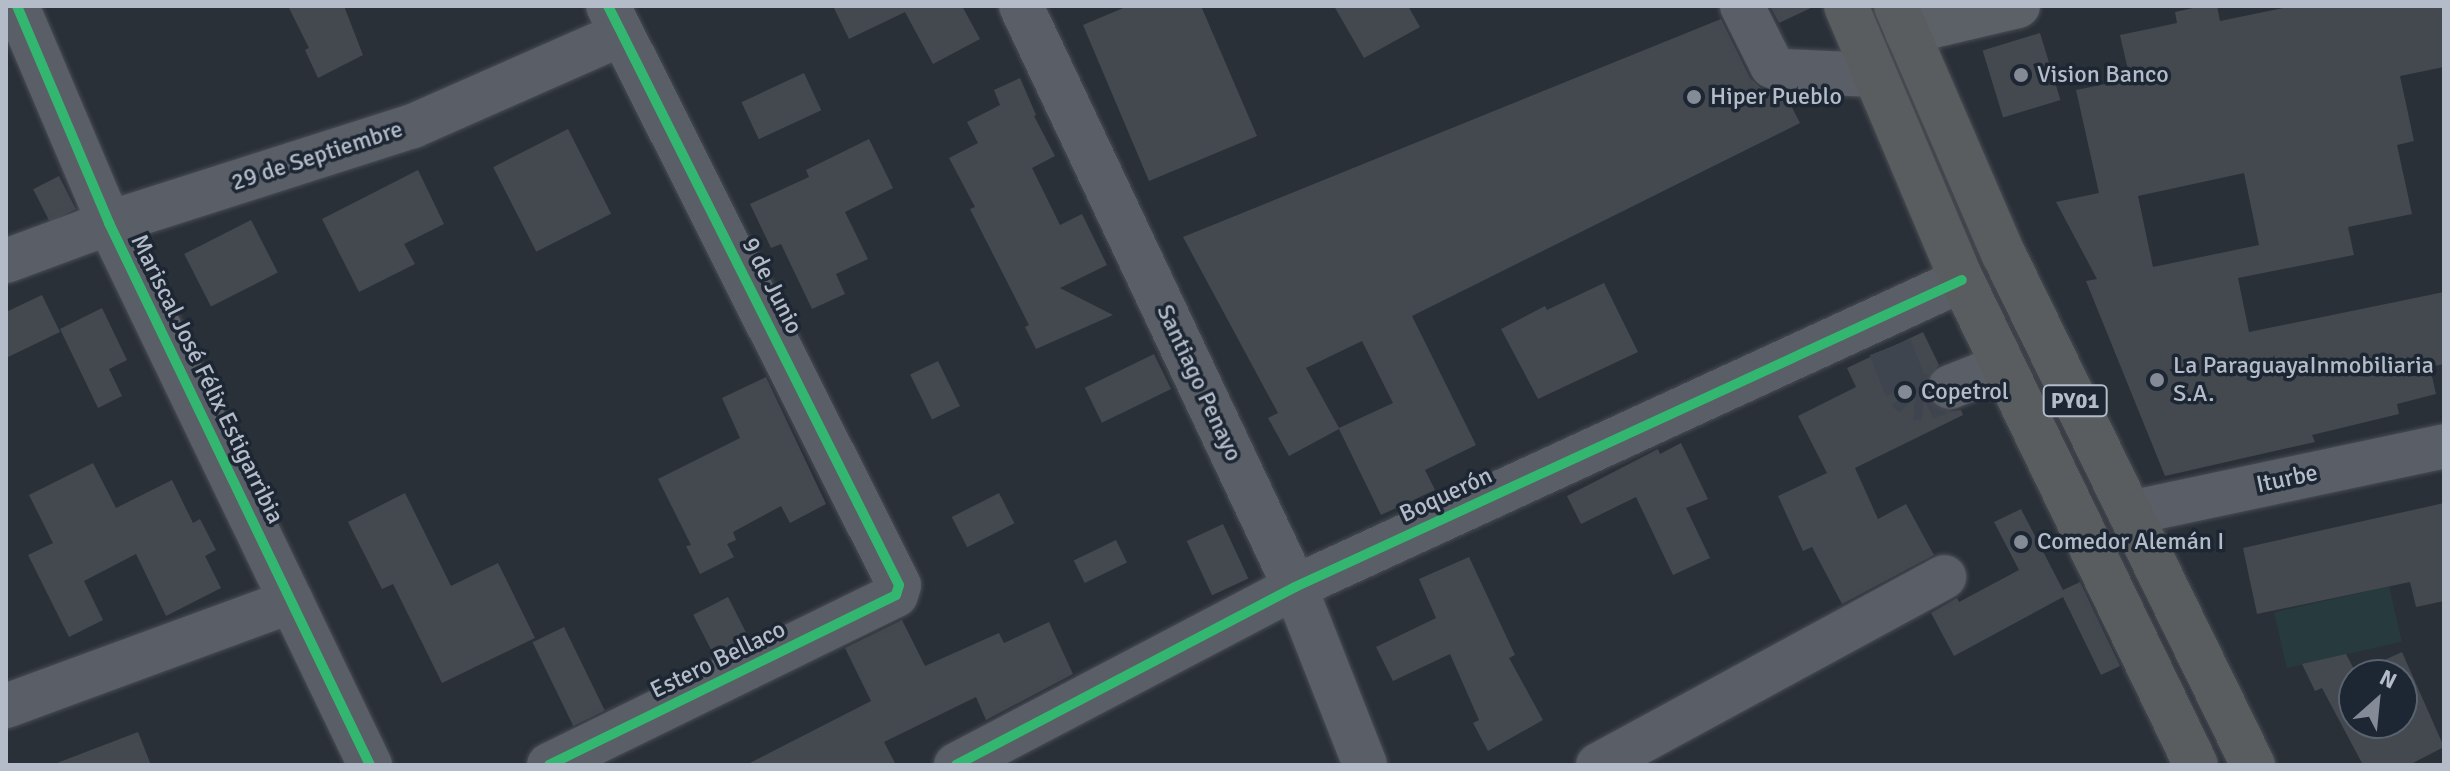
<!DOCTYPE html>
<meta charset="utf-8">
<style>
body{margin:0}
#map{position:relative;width:2450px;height:771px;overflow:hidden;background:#2a3038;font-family:Signika,sans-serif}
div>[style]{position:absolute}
.green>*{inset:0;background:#273a3e;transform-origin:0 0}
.building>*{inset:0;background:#444950;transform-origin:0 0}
.minor-tunnel>*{height:44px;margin-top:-22px;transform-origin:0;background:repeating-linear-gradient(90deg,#3f454e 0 44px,transparent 0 66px)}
.roads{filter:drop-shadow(0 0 2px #484c53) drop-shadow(0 0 2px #484c53)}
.minor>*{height:44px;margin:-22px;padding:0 22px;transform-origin:22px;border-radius:22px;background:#5a5e66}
.major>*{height:44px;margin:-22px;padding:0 22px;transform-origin:22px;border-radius:22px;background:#5c6168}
.highway>*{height:44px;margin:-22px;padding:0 22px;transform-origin:22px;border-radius:22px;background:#5a5d60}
.cycleway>*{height:10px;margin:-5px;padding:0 5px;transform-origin:5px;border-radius:5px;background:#33b770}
.dots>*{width:22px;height:22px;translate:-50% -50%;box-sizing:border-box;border:4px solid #1d2633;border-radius:50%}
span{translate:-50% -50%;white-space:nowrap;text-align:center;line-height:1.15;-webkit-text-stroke:7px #1d2633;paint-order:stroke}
.shield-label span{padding:2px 6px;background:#1d2633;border:2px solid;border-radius:6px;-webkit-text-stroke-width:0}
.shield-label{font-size:22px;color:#b4bcc9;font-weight:700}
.poi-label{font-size:24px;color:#b4bcc9}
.left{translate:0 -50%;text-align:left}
.street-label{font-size:24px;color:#b4bcc9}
.frame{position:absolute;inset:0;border:8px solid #b4bcc9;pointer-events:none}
.north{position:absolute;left:2338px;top:659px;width:80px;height:80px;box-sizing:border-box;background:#1d2633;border:2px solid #59626f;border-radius:50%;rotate:27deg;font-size:22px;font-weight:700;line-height:32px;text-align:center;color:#b4bcc9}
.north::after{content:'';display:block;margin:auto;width:28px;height:36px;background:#848b96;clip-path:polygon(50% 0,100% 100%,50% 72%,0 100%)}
</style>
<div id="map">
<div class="green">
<i style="left:2389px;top:586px;width:57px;height:118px;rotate:77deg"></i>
</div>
<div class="building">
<i style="clip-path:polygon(288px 6px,344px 6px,363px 55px,318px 78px,305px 50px,309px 48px)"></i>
<i style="clip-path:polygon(833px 6px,962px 6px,980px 39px,933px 64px,905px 12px,849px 39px)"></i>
<i style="clip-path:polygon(1128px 6px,1201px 6px,1257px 136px,1149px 181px,1083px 25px)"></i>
<i style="clip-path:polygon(1334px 6px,1408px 6px,1420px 27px,1364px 58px)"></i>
<i style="clip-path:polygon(1770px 6px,1815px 6px,1779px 23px)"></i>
<i style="clip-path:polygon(evenodd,2202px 6px,2217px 6px,2220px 21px,2293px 6px,2444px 6px,2444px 67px,2400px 76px,2414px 141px,2397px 145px,2412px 214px,2348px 227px,2354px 255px,2238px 278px,2249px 332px,2444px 292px,2444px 364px,2430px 367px,2436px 394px,2397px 404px,2399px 414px,2312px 435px,2315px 442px,2165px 476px,2086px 281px,2097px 279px,2056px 202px,2099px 193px,2076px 90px,2130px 79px,2120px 35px,2177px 23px,2175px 12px,2202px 6px,2244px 173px,2259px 245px,2153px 267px,2138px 196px,2244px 173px)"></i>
<i style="clip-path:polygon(evenodd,1721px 19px,1750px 78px,1762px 89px,1786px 96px,1800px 123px,1412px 316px,1476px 445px,1425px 470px,1435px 490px,1381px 515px,1339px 429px,1289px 456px,1268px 418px,1278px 413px,1183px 237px,1721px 19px,1362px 341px,1393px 403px,1339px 428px,1306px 368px,1362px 341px)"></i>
<i style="left:2040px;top:33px;width:70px;height:60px;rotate:73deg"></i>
<i style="left:804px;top:73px;width:41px;height:69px;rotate:65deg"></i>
<i style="clip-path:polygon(1020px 78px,1036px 115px,1034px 116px,1055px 156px,1032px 168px,1060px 225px,1082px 214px,1107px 265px,1060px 288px,1113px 315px,1036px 349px,1025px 327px,1029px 325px,970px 209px,975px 207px,949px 158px,978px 143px,967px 122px,1000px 105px,994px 90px)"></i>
<i style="left:568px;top:129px;width:95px;height:84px;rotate:63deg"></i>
<i style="clip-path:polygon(869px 139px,893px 188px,845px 212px,868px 259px,836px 274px,845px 294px,812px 309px,781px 244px,771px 248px,750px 204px,809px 177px,806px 170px)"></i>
<i style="clip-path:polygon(418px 170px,444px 224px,404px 244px,415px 264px,359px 292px,322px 219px)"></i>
<i style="left:59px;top:176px;width:37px;height:29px;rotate:63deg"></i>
<i style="left:251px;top:220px;width:59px;height:75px;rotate:63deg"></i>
<i style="clip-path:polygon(1604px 283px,1638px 352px,1538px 399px,1501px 329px,1545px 306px,1547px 310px)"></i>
<i style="clip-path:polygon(42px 295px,60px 332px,6px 358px,6px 312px)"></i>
<i style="clip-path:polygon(102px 308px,127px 360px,109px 369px,122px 396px,98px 408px,60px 329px)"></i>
<i style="clip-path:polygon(1923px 332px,1939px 365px,1925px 383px,1927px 397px,1935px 407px,1947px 412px,1961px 410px,1963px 415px,1855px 468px,1878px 519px,1906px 504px,1934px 555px,1842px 604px,1812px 547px,1803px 551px,1778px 496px,1827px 473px,1798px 416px,1856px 387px,1847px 368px)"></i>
<i style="left:1154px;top:354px;width:39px;height:77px;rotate:64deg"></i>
<i style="left:938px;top:361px;width:50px;height:31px;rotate:64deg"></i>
<i style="clip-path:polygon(766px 377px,826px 504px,790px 523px,781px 506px,733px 532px,736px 540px,727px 544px,734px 557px,700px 574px,686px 546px,691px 545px,658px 479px,740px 438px,722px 398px)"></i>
<i style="clip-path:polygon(1681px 443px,1708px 499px,1686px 508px,1710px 558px,1673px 575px,1636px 497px,1581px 524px,1567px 496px,1658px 449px,1660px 454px)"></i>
<i style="clip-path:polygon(93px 463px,116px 508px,172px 480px,193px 523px,200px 519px,216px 550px,205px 556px,221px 588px,166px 616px,136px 554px,84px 581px,103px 620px,69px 637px,28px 555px,53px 543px,29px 495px)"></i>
<i style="clip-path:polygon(405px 493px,451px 586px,498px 563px,535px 638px,442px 683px,393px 584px,382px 589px,348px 522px)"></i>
<i style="left:999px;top:493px;width:34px;height:53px;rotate:63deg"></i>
<i style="clip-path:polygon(2444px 503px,2444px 601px,2416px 607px,2410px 582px,2257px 614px,2243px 548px)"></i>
<i style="clip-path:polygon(2021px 509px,2063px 590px,2080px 582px,2120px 666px,2101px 675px,2063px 597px,1954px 656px,1931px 613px,1957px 598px,1959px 602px,2019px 570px,1994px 522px)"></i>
<i style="left:1223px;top:524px;width:60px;height:40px;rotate:65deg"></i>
<i style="left:1116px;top:540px;width:25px;height:47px;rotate:64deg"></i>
<i style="clip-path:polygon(1469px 557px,1515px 655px,1509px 658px,1543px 720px,1488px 751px,1473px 723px,1479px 720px,1450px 654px,1393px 681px,1376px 647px,1436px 618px,1419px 579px)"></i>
<i style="left:728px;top:597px;width:47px;height:39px;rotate:63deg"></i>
<i style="clip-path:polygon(902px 620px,925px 666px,999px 633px,1004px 643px,1049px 622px,1073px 674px,986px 720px,976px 697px,884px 742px,896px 765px,746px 765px,871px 701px,845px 648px)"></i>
<i style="left:564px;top:627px;width:93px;height:35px;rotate:64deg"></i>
<i style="clip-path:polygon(evenodd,2402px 652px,2444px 747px,2409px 765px,2363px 765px,2322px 688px,2315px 691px,2302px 664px,2346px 654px,2356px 673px,2402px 652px,2354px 675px,2402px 675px,2402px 723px,2354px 723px,2354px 675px)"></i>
<i style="clip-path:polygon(138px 732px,151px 765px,57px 765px,57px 763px)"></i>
</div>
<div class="minor-tunnel">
<i style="left:1890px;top:347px;width:46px;rotate:68.4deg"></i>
<i style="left:1907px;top:390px;width:11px;rotate:45deg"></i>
<i style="left:1915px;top:398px;width:9px;rotate:6deg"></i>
<i style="left:1924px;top:399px;width:29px;rotate:-25deg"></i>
</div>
<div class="roads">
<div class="minor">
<i style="left:17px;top:6px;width:236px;rotate:67deg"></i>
<i style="left:109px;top:223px;width:602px;rotate:64.29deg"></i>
<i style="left:1021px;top:6px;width:642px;rotate:64.75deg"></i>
<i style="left:1295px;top:587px;width:191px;rotate:68.5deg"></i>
<i style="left:1742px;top:6px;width:67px;rotate:63.4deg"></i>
<i style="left:1772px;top:66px;width:13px;rotate:23deg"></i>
<i style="left:1784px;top:71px;width:90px;rotate:2.5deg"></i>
<i style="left:6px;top:261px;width:110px;rotate:-20.3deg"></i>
<i style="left:109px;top:223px;width:319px;rotate:-17.7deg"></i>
<i style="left:413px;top:126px;width:228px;rotate:-23.8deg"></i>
<i style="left:1950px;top:387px;width:57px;rotate:-21.6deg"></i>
<i style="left:2130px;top:513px;width:321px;rotate:-12deg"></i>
<i style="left:6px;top:706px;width:304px;rotate:-20.2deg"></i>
<i style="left:549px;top:765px;width:386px;rotate:-26.1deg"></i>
<i style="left:896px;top:595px;width:10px;rotate:-73deg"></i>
<i style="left:899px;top:585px;width:648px;rotate:-116.68deg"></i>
<i style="left:956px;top:765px;width:383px;rotate:-27.7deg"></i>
<i style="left:1295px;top:587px;width:734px;rotate:-24.72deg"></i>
<i style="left:1598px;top:765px;width:394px;rotate:-28.5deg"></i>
</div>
<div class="major">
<i style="left:1907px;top:32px;width:114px;rotate:-13.2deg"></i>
</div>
<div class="highway">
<i style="left:1846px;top:6px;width:298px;rotate:67.1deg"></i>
<i style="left:1962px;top:280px;width:538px;rotate:64.24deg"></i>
<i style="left:1896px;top:6px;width:271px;rotate:66.6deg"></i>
<i style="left:2004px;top:255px;width:568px;rotate:63.98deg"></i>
</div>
</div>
<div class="cycleway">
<i style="left:17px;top:6px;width:236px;rotate:67deg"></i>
<i style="left:109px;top:223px;width:602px;rotate:64.29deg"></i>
<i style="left:549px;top:765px;width:386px;rotate:-26.1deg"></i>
<i style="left:896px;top:595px;width:10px;rotate:-73deg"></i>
<i style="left:899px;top:585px;width:648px;rotate:-116.68deg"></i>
<i style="left:956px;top:765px;width:383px;rotate:-27.7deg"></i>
<i style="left:1295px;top:587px;width:734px;rotate:-24.72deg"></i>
</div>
<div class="dots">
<i style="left:2021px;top:75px;background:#848b96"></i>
<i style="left:1694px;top:97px;background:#848b96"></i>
<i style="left:2157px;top:380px;background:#848b96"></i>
<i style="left:1905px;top:392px;background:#848b96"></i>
<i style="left:2021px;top:542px;background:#848b96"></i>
</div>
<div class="shield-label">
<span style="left:2075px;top:401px">PY01</span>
</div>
<div class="poi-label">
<span class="left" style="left:2037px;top:75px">Vision Banco</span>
<span class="left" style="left:1710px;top:97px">Hiper Pueblo</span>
<span class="left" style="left:2173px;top:380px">La ParaguayaInmobiliaria<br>S.A.</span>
<span class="left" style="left:1921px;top:392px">Copetrol</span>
<span class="left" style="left:2037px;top:542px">Comedor Alemán I</span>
</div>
<div class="street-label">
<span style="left:317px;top:156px;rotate:-18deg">29 de Septiembre</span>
<span style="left:772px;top:286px;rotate:63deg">9 de Junio</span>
<span style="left:207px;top:379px;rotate:64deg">Mariscal José Félix Estigarribia</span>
<span style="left:1199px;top:383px;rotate:65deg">Santiago Penayo</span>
<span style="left:2287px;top:479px;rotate:-12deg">Iturbe</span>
<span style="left:1446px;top:495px;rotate:-25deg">Boquerón</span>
<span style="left:718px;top:660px;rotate:-26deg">Estero Bellaco</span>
</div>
<div class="frame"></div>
<div class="north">N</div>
</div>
